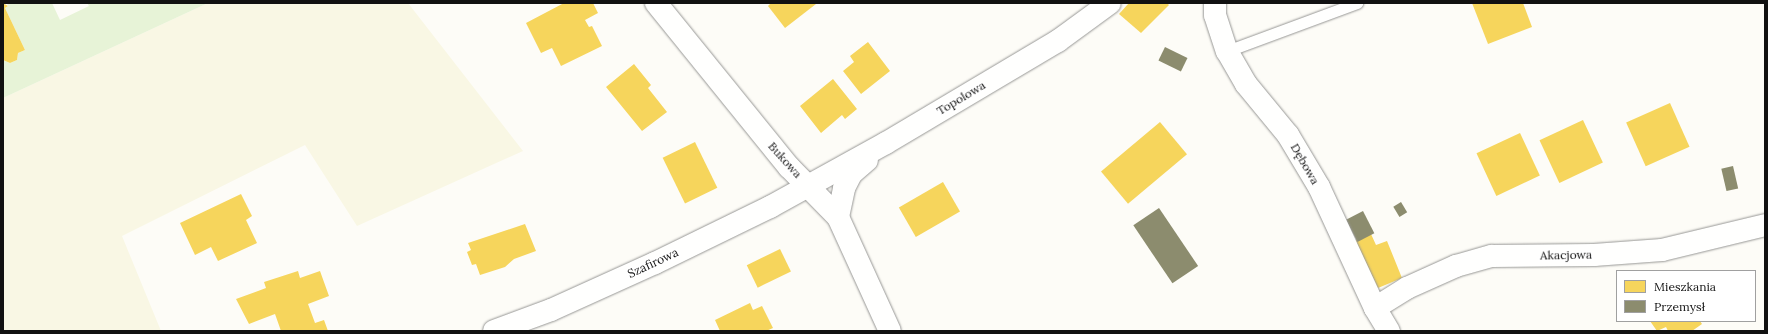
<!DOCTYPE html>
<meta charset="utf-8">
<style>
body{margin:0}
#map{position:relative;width:1768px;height:334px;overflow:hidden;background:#fdfcf7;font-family:Lora,serif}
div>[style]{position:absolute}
.farmland>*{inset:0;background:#f9f7e4}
.green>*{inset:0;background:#e7f3d7}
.homes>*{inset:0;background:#f6d55c;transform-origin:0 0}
.industry>*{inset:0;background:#8c8c6e;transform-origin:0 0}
.roads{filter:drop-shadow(0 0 1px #979795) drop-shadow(0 0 1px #979795)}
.service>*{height:11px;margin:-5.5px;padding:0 5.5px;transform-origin:5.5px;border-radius:5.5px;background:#fffffe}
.minor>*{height:22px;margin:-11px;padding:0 11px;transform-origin:11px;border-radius:11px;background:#fffffe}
span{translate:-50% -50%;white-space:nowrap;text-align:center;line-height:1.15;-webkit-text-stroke:4px #fff;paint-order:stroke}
.street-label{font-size:12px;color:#111}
.frame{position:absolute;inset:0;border:4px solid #111;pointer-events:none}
.legend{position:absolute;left:1616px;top:270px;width:140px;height:52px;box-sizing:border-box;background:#fff;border:1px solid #a0a0a0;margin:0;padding:5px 7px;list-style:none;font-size:12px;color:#111}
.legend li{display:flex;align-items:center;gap:8px;height:20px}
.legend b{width:20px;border:1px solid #a0a0a0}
</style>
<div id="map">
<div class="farmland">
<i style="clip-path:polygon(208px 3px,408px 3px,523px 151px,357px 226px,305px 145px,122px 236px,161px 331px,3px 331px,3px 98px)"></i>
</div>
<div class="green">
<i style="clip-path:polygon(7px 3px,52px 3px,60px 20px,89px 6px,87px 3px,208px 3px,3px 98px,3px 60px,10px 63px,17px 60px,18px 53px,25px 50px,5px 8px,8px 6px)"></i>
</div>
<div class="homes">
<i style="clip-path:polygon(3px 3px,8px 6px,5px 8px,25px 50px,18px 53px,17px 60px,10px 63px,3px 60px)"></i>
<i style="clip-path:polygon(564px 3px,593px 3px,598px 13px,585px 20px,589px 27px,592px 26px,602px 46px,561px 66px,552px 48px,541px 53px,526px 23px)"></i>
<i style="clip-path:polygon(771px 3px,815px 3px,816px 4px,785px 28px,768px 6px)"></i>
<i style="clip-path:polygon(1129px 3px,1167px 3px,1169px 5px,1141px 33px,1119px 14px)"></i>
<i style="clip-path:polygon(1472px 3px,1523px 3px,1532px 27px,1488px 44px)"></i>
<i style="clip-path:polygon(868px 42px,890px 71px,861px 94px,843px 71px,854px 62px,850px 56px)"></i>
<i style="clip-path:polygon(634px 64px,651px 85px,648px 88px,667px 112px,642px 131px,606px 87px)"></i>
<i style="clip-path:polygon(833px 79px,857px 109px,845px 119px,842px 115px,821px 133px,800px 106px)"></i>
<i style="left:1670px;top:103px;width:48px;height:48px;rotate:66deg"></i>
<i style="left:1583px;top:120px;width:47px;height:48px;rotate:65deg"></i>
<i style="left:1160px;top:122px;width:42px;height:77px;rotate:50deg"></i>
<i style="left:1520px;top:133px;width:47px;height:48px;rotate:65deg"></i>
<i style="left:695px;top:142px;width:51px;height:36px;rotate:64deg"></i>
<i style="left:943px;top:182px;width:34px;height:51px;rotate:60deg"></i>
<i style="clip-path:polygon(241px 194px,252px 216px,246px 220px,257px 243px,218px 261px,211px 247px,195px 255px,180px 223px)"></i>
<i style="clip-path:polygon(525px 224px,536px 251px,514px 259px,505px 267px,480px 275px,476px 264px,472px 265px,467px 252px,471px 250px,468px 243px)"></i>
<i style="clip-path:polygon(1371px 234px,1376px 245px,1387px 241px,1402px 278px,1378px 288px,1355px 240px)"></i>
<i style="left:780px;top:249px;width:25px;height:37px;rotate:64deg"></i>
<i style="clip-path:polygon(298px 271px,300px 278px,320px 271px,329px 296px,308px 304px,315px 323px,324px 320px,328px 331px,281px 331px,275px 314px,249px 324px,236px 299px,266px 288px,264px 282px)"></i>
<i style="clip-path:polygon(750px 303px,753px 310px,762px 306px,773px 328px,766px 331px,720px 331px,715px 320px)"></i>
<i style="clip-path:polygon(1650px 321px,1700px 321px,1702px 324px,1692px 331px,1668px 331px,1666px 327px,1657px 331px)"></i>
</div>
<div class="industry">
<i style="left:1165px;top:47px;width:25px;height:15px;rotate:26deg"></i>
<i style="left:1733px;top:166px;width:23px;height:12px;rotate:77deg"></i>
<i style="left:1401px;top:202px;width:12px;height:9px;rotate:59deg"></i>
<i style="left:1159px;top:208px;width:70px;height:31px;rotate:56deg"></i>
<i style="left:1363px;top:211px;width:25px;height:19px;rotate:63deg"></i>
</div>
<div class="roads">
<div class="service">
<i style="left:1227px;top:51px;width:139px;rotate:-20.3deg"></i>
</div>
<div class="minor">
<i style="left:656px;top:3px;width:211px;rotate:51deg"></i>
<i style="left:789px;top:167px;width:70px;rotate:45.6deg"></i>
<i style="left:838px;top:217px;width:125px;rotate:65.5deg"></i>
<i style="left:1215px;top:3px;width:12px;rotate:90deg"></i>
<i style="left:1215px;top:15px;width:38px;rotate:72deg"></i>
<i style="left:1227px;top:51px;width:38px;rotate:60deg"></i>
<i style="left:1246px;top:84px;width:66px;rotate:50.5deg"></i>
<i style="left:1288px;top:135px;width:61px;rotate:59.2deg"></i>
<i style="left:1319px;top:187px;width:133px;rotate:65.2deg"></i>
<i style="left:1375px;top:308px;width:27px;rotate:59deg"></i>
<i style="left:838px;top:217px;width:30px;rotate:-78deg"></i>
<i style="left:844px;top:188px;width:16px;rotate:-63deg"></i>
<i style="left:851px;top:174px;width:21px;rotate:-41deg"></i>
<i style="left:1375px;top:308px;width:38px;rotate:-32deg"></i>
<i style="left:1407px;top:288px;width:54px;rotate:-24.2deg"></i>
<i style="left:1456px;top:266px;width:37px;rotate:-16deg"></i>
<i style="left:1492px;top:256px;width:102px;rotate:-0.6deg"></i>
<i style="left:1594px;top:255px;width:68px;rotate:-4.2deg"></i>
<i style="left:1662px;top:250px;width:106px;rotate:-13.6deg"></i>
<i style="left:494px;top:331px;width:61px;rotate:-20.2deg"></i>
<i style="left:551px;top:310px;width:114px;rotate:-24.3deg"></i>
<i style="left:655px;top:263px;width:128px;rotate:-26deg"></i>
<i style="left:770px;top:207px;width:132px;rotate:-28.9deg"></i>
<i style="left:886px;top:143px;width:200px;rotate:-30.7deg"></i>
<i style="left:1058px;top:41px;width:64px;rotate:-36.2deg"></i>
</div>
</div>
<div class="street-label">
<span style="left:961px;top:98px;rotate:-31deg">Topolowa</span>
<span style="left:785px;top:160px;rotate:48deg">Bukowa</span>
<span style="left:1305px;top:164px;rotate:60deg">Dębowa</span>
<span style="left:1566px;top:255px;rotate:-1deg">Akacjowa</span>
<span style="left:653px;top:263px;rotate:-25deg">Szafirowa</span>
</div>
<div class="frame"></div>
<ul class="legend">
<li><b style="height:11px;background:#f6d55c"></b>Mieszkania</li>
<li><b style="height:11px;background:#8c8c6e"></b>Przemysł</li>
</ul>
</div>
